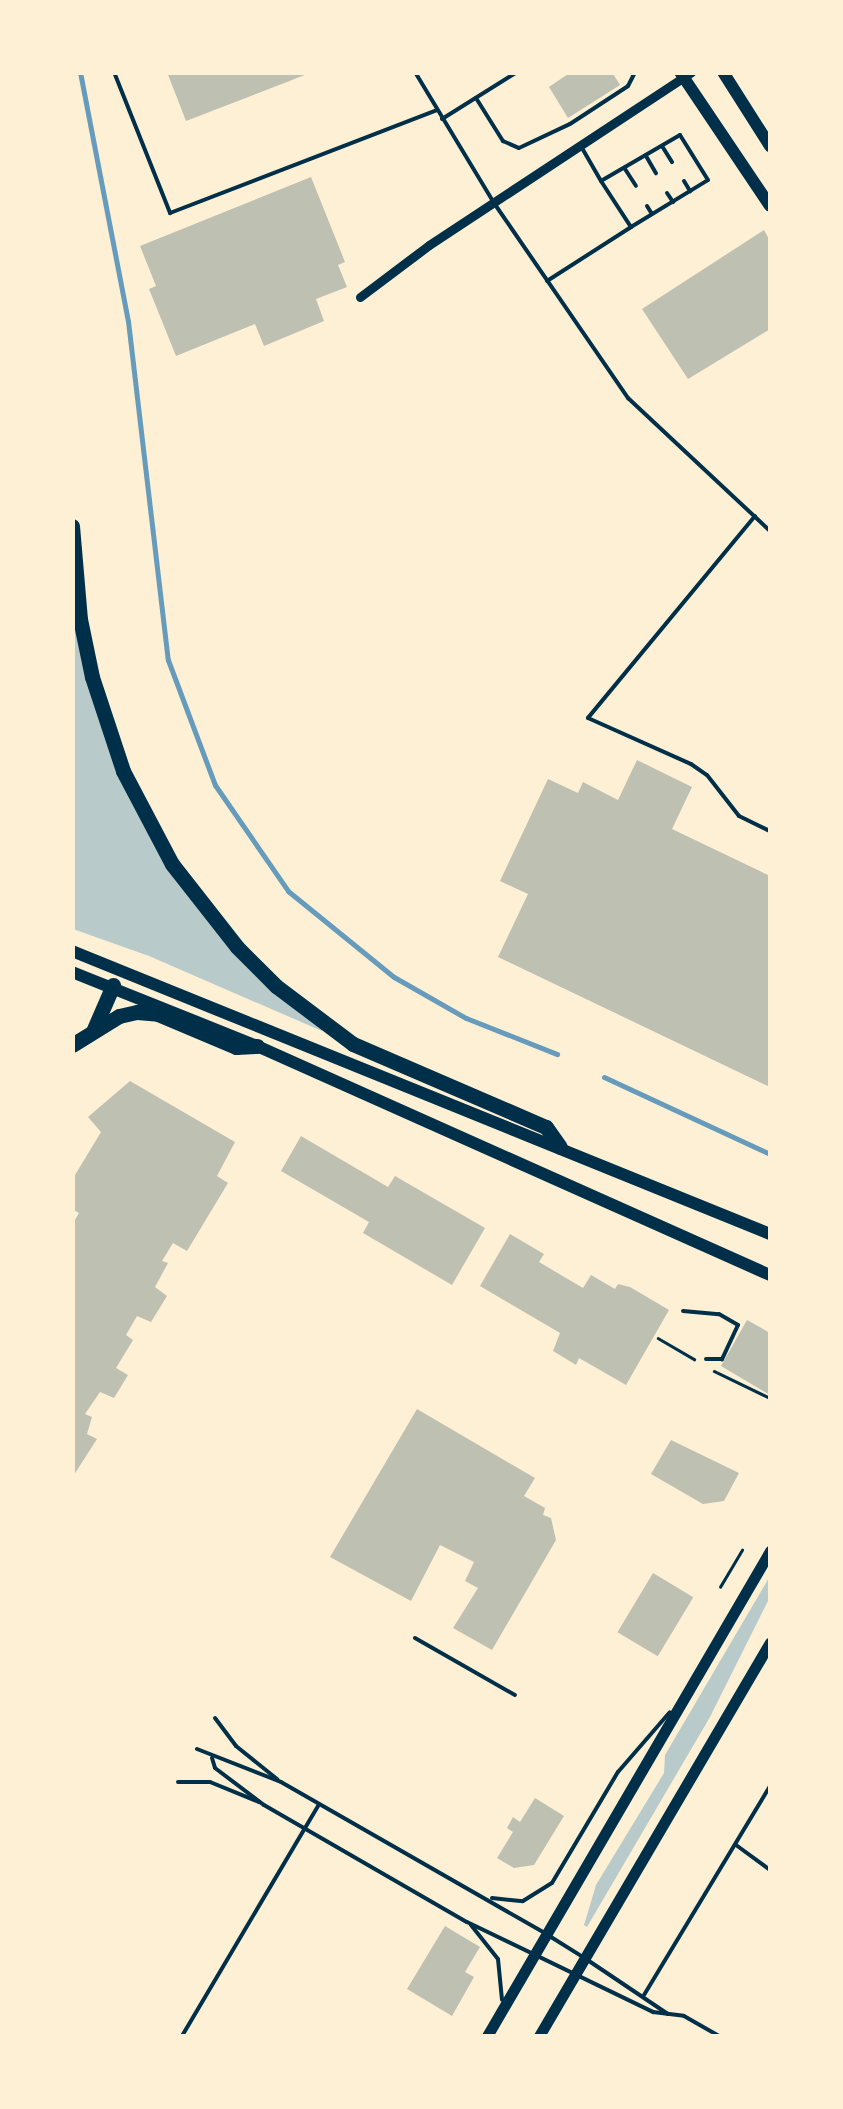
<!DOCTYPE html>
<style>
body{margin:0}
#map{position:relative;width:843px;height:2109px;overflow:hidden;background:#fdf0d5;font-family:Commissioner,sans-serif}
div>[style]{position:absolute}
.green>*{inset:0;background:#b9caca}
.stream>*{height:5px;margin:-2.5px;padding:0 2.5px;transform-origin:2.5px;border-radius:2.5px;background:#669bbc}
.building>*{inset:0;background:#bec0b2;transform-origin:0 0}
.path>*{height:2.5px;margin:-1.25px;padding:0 1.25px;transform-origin:1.25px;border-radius:1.25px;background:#003049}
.service>*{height:4px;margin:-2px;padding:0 2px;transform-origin:2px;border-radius:2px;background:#003049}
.minor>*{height:9px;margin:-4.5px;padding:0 4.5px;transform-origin:4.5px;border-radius:4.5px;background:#003049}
.tertiary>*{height:11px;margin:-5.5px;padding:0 5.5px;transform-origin:5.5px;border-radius:5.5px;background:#003049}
.secondary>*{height:12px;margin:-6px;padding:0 6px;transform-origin:6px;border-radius:6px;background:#003049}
.motorway>*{height:15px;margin:-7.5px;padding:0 7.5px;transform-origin:7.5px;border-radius:7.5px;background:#003049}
span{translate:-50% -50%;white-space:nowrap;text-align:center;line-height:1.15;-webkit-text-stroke:8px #fdf0d5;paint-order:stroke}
.frame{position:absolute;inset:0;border:75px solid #fdf0d5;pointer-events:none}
</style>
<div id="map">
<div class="green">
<i style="clip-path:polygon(72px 567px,96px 704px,187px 890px,323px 1024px,322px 1031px,149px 956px,73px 929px)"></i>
<i style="clip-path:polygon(770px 1576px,770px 1597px,710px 1717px,587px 1927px,584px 1925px,596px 1885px,664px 1773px,665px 1755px)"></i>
</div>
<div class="stream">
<i style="left:80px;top:72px;width:254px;rotate:79.1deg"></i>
<i style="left:128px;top:321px;width:341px;rotate:83.3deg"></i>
<i style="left:168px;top:660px;width:134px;rotate:69.4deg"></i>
<i style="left:215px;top:785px;width:129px;rotate:55.4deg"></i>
<i style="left:288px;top:891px;width:136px;rotate:39.1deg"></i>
<i style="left:394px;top:977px;width:83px;rotate:29.7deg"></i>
<i style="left:466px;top:1018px;width:98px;rotate:21.6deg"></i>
<i style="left:604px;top:1077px;width:183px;rotate:24.9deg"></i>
</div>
<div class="building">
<i style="clip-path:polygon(167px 72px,310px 72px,310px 73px,186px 121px)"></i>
<i style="clip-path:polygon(571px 72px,612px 72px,620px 85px,568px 118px,549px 87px)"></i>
<i style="clip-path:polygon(311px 177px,345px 262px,338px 265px,347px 287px,316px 299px,324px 321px,264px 346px,255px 324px,176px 356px,149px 289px,156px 286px,140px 246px)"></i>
<i style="clip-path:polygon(764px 230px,770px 241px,770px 329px,688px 379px,642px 309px)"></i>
<i style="clip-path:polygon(637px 760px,692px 787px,672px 829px,770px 876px,770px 1087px,498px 957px,528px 894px,500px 881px,548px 779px,578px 793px,583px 782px,618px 800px)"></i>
<i style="clip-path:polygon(130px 1081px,235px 1142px,217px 1176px,228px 1183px,187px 1251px,173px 1243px,162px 1261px,168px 1263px,155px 1287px,167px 1296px,151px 1322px,137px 1316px,126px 1335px,133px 1340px,116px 1368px,128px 1375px,114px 1398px,100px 1392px,85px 1414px,92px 1417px,87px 1434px,97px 1439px,72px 1478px,72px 1225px,79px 1213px,72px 1209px,72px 1180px,101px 1132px,88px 1117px)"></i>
<i style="clip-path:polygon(301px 1136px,388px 1187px,395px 1176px,485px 1228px,452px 1285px,363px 1233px,369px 1222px,281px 1171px)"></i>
<i style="clip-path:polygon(510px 1234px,544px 1254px,539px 1262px,583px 1288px,591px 1275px,615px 1289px,618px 1284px,630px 1287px,669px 1310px,626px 1385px,579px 1358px,576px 1365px,553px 1351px,560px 1333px,480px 1286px)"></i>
<i style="clip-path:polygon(747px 1320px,770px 1333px,770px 1395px,721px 1366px)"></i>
<i style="clip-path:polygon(417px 1409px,535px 1478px,524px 1496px,545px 1508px,543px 1515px,551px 1518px,556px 1540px,492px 1650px,453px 1628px,478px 1588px,465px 1581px,474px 1562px,440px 1545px,411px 1601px,330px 1557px)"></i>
<i style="clip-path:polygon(671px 1440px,739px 1473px,724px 1501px,703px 1504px,651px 1474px)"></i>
<i style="left:653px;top:1573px;width:47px;height:69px;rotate:31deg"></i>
<i style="clip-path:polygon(535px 1798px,564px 1816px,534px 1865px,514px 1868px,497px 1858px,513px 1832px,507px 1828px,513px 1817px,520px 1822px)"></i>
<i style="clip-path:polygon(445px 1926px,480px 1947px,465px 1972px,474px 1977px,452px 2016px,407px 1989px)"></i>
</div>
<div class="path">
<i style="left:658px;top:1338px;width:42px;rotate:30.3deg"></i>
<i style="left:714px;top:1371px;width:62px;rotate:25.7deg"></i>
<i style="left:720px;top:1587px;width:43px;rotate:-59.3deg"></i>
</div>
<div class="service">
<i style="left:114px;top:72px;width:152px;rotate:68.3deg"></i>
<i style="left:170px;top:213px;width:286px;rotate:-21.1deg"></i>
<i style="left:415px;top:72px;width:153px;rotate:58.9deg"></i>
<i style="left:494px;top:203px;width:237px;rotate:55.5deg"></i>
<i style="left:628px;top:398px;width:195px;rotate:43.1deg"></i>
<i style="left:476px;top:98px;width:51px;rotate:57.9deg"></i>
<i style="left:503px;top:141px;width:17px;rotate:24deg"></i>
<i style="left:519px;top:148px;width:56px;rotate:-25.2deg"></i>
<i style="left:570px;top:124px;width:69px;rotate:-33.2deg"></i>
<i style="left:628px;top:86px;width:16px;rotate:-63deg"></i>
<i style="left:442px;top:119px;width:89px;rotate:-32.1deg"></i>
<i style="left:662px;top:146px;width:19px;rotate:58deg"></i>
<i style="left:582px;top:148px;width:38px;rotate:60deg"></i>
<i style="left:601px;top:181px;width:55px;rotate:56.9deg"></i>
<i style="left:631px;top:227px;width:90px;rotate:-31.4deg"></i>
<i style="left:708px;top:180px;width:53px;rotate:-121.9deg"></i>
<i style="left:680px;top:135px;width:91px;rotate:149.8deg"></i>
<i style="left:646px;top:156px;width:20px;rotate:60deg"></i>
<i style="left:625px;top:169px;width:20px;rotate:57deg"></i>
<i style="left:684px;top:181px;width:12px;rotate:59deg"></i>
<i style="left:667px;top:193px;width:11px;rotate:56deg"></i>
<i style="left:647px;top:206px;width:9px;rotate:58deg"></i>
<i style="left:547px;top:281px;width:100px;rotate:-32.7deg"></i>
<i style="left:755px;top:516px;width:262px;rotate:129.6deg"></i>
<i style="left:588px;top:718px;width:113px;rotate:24.1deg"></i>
<i style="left:691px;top:764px;width:19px;rotate:35deg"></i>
<i style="left:707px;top:775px;width:52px;rotate:52deg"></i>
<i style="left:739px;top:816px;width:34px;rotate:26deg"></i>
<i style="left:683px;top:1311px;width:36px;rotate:5deg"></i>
<i style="left:719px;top:1314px;width:22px;rotate:30deg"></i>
<i style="left:738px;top:1325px;width:38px;rotate:115deg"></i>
<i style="left:722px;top:1359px;width:16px;rotate:180deg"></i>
<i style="left:415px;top:1638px;width:115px;rotate:29.7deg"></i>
<i style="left:215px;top:1718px;width:35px;rotate:53deg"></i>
<i style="left:236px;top:1746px;width:53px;rotate:38.8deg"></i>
<i style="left:197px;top:1749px;width:90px;rotate:21.4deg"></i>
<i style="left:281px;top:1782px;width:302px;rotate:29.8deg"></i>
<i style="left:212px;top:1758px;width:10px;rotate:73deg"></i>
<i style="left:215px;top:1768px;width:61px;rotate:37.1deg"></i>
<i style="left:264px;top:1805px;width:234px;rotate:30deg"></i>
<i style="left:467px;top:1922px;width:207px;rotate:25.8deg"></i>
<i style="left:653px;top:2012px;width:31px;rotate:7deg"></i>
<i style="left:684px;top:2016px;width:40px;rotate:29.7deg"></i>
<i style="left:178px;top:1782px;width:32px"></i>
<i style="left:210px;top:1782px;width:53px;rotate:22.2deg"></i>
<i style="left:736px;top:1845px;width:42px;rotate:36.3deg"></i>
<i style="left:492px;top:1898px;width:31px;rotate:6deg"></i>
<i style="left:523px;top:1901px;width:34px;rotate:-32deg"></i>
<i style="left:552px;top:1883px;width:129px;rotate:-59.3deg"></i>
<i style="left:618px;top:1772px;width:79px;rotate:-49.1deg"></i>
<i style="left:471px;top:1925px;width:43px;rotate:51.5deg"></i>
<i style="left:498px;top:1959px;width:41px;rotate:84.4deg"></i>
<i style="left:551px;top:1937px;width:36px;rotate:32deg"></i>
<i style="left:589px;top:1961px;width:95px;rotate:33.9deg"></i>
<i style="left:644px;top:1995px;width:244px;rotate:-58.9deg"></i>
<i style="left:182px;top:2036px;width:269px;rotate:-59.4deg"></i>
</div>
<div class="minor">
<i style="left:360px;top:297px;width:86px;rotate:-37deg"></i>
<i style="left:429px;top:245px;width:314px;rotate:-33.4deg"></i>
</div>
<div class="tertiary">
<i style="left:487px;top:2036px;width:562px;rotate:-59.74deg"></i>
<i style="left:539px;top:2036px;width:456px;rotate:-59.6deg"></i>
</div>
<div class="secondary">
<i style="left:680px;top:72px;width:161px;rotate:56.1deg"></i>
<i style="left:723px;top:72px;width:88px;rotate:57.6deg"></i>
<i style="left:72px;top:951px;width:753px;rotate:22.07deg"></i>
<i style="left:72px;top:972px;width:199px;rotate:21.8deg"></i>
<i style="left:257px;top:1046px;width:562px;rotate:24.06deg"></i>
</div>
<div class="motorway">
<i style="left:72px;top:526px;width:93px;rotate:85.1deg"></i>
<i style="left:80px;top:619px;width:59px;rotate:78.3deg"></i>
<i style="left:92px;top:677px;width:99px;rotate:71.7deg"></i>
<i style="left:123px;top:771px;width:105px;rotate:62.2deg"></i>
<i style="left:172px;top:864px;width:105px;rotate:51.9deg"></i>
<i style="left:237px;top:947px;width:55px;rotate:45deg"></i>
<i style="left:276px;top:986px;width:96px;rotate:37deg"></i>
<i style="left:353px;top:1044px;width:210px;rotate:23.3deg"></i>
<i style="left:546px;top:1127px;width:24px;rotate:55deg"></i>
<i style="left:94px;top:1029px;width:48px;rotate:-66.6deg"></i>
<i style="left:72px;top:1045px;width:55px;rotate:-31.7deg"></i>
<i style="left:119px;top:1016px;width:18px;rotate:-13deg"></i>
<i style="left:137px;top:1012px;width:21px;rotate:5deg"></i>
<i style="left:158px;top:1014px;width:85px;rotate:22.9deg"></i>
<i style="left:236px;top:1047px;width:21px;rotate:-3deg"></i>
</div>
<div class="frame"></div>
</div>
